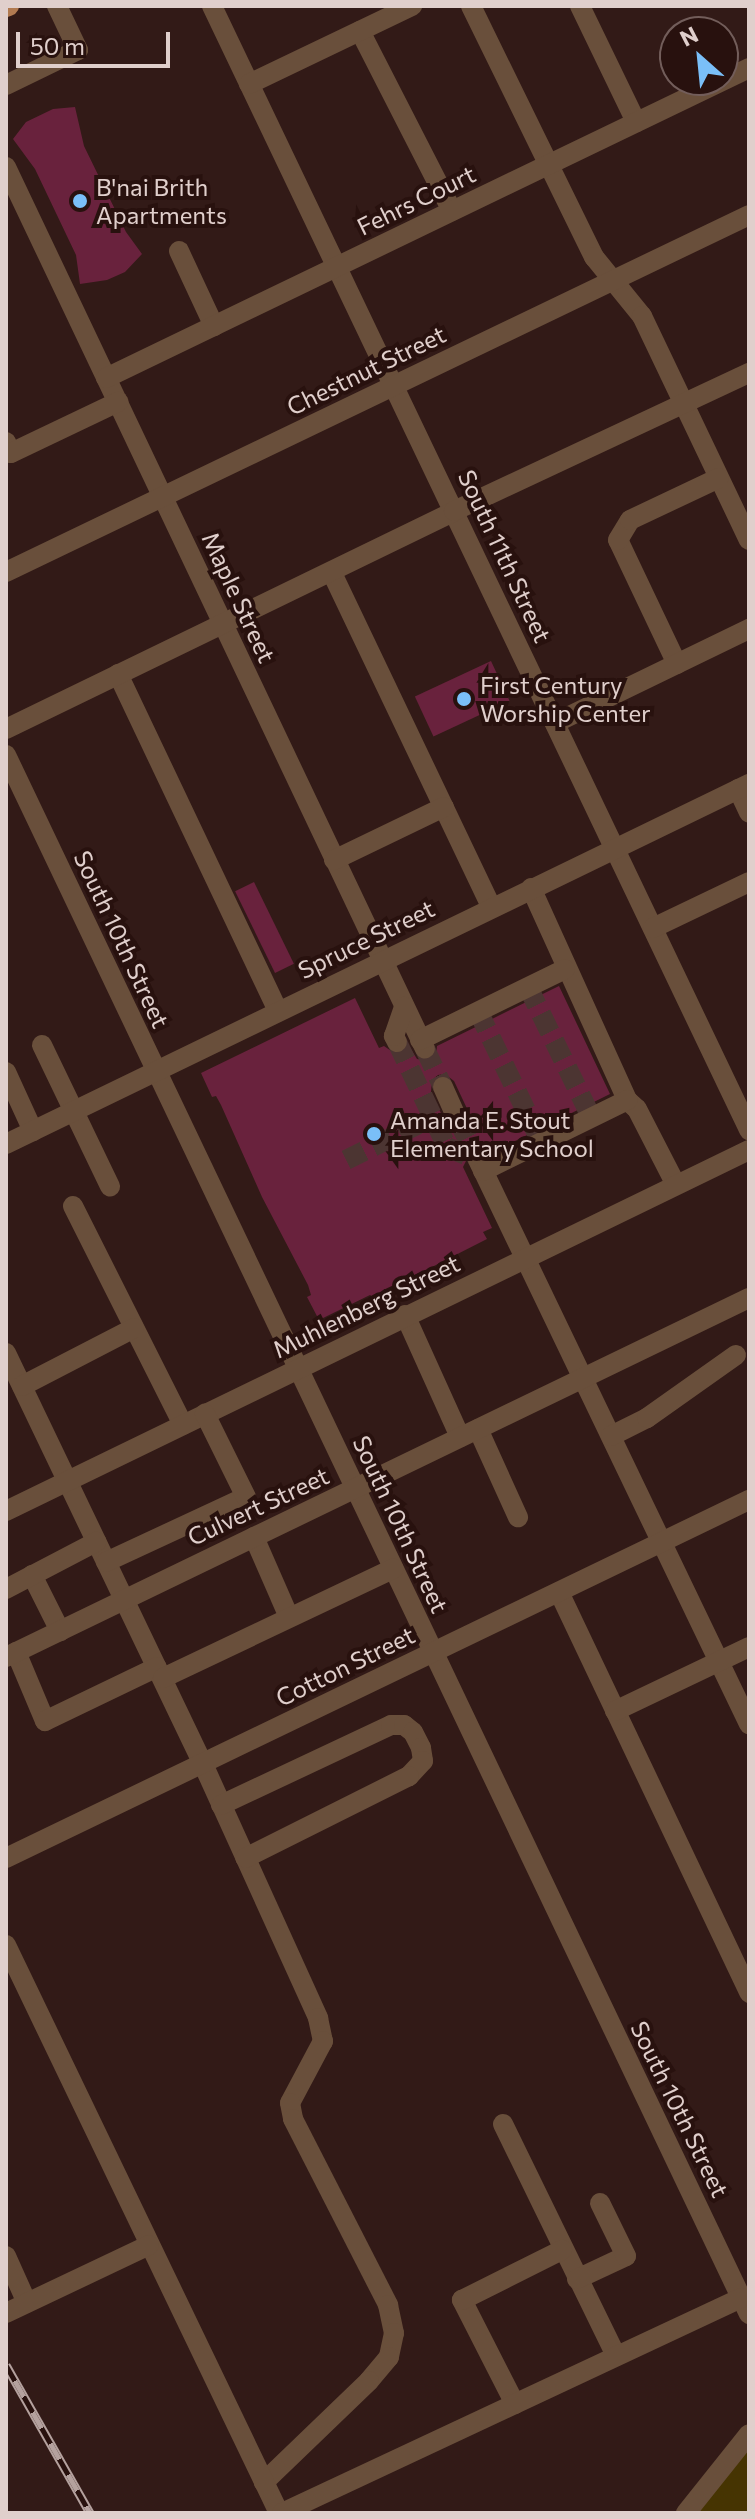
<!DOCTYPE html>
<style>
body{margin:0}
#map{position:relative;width:755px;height:2519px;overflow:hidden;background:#321a17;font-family:Commissioner,sans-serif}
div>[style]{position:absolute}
.green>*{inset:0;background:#463402}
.building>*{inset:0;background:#69223d;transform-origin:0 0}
.minor-tunnel>*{height:20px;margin-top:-10px;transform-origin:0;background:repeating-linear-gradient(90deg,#4c3532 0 20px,transparent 0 30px)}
.minor>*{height:20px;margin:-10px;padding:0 10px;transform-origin:10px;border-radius:10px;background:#694f3b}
.major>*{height:20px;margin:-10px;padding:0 10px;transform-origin:10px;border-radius:10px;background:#b17a51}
.rail>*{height:9px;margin-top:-4.5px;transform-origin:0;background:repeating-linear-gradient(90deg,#28110e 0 18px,#b4a19e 0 36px);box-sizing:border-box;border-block:2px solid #b4a19e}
.dots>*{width:22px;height:22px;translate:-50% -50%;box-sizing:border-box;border:4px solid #28110e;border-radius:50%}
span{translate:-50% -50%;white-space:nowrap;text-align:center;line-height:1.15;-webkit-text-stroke:8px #28110e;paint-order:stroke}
.poi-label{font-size:24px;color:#e0cfcc}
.left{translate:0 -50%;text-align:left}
.street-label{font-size:24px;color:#e0cfcc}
.frame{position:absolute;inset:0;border:8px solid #e0cfcc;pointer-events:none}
.north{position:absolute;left:659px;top:16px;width:80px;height:80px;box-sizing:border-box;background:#28110e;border:2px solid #725d5a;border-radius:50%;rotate:333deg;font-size:22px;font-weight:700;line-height:32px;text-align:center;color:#e0cfcc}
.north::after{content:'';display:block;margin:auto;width:28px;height:36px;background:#7abff8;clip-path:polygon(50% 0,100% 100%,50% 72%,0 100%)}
.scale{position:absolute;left:16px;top:32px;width:154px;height:36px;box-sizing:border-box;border:4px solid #e0cfcc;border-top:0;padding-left:10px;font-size:24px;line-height:28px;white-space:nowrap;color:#e0cfcc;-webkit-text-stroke:6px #28110e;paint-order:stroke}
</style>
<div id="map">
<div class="green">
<i style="clip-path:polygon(749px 2434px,749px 2513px,686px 2513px)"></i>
</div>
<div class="building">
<i style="clip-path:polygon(75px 107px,84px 146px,126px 232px,142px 254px,125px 272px,107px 280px,80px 284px,76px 255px,35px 169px,13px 139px,26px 122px,53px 109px)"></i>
<i style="left:491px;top:661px;width:44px;height:84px;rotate:65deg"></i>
<i style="left:254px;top:882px;width:91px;height:21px;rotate:64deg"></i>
<i style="clip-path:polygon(evenodd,559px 986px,610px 1094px,489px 1154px,480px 1147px,472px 1149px,463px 1167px,492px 1228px,483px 1232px,487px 1239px,373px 1297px,370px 1295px,319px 1320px,307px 1297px,311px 1295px,308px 1285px,262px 1197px,221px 1105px,216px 1096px,212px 1097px,201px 1073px,355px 998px,379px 1048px,384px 1046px,397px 1055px,409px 1046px,417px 1059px,430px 1061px,436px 1056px,437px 1046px,559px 986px,438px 1075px,445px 1074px,454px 1081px,470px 1115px,469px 1127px,463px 1132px,456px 1133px,447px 1126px,431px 1092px,432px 1080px,438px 1075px)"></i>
</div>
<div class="minor-tunnel">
<i style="left:528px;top:987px;width:144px;rotate:64.1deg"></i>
<i style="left:478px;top:1011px;width:145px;rotate:64.3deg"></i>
<i style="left:397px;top:1042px;width:116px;rotate:64.5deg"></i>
<i style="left:447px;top:1147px;width:34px;rotate:23deg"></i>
<i style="left:425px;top:1049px;width:42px;rotate:64.7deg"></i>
<i style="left:458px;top:1120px;width:45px;rotate:63.4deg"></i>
<i style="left:346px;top:1160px;width:97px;rotate:-26.3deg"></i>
</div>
<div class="minor">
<i style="left:212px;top:6px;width:1246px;rotate:64.46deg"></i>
<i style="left:471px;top:6px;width:280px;rotate:63.9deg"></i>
<i style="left:594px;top:257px;width:76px;rotate:50.9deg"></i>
<i style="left:642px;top:316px;width:248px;rotate:64.5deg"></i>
<i style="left:580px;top:6px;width:129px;rotate:64.2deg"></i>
<i style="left:360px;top:31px;width:202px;rotate:62.9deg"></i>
<i style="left:249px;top:84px;width:181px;rotate:-25.6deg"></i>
<i style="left:6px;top:85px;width:80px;rotate:-25.9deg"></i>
<i style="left:78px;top:50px;width:49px;rotate:-115.5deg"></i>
<i style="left:6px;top:167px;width:976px;rotate:64.59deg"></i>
<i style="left:179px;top:251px;width:83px;rotate:65deg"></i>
<i style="left:106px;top:378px;width:714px;rotate:-25.74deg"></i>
<i style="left:6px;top:442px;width:12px;rotate:66deg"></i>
<i style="left:11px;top:453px;width:119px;rotate:-25.5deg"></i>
<i style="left:6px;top:572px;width:824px;rotate:-25.66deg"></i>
<i style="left:332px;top:573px;width:370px;rotate:64.5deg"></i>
<i style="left:677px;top:664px;width:137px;rotate:-115.4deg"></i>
<i style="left:618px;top:540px;width:23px;rotate:-59deg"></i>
<i style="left:630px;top:520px;width:98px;rotate:-25.3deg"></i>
<i style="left:118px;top:674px;width:373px;rotate:64.6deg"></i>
<i style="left:555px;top:723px;width:216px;rotate:-25.9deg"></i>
<i style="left:6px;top:729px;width:498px;rotate:-25.9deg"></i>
<i style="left:454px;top:511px;width:326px;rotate:-25.1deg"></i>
<i style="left:6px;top:755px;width:1727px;rotate:64.52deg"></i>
<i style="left:738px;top:789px;width:26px;rotate:65deg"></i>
<i style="left:334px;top:860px;width:122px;rotate:-25.7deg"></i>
<i style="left:531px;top:888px;width:233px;rotate:65.6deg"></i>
<i style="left:627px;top:1100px;width:13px;rotate:42deg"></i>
<i style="left:637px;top:1109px;width:85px;rotate:62.8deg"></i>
<i style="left:653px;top:928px;width:106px;rotate:-25.6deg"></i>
<i style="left:420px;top:1040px;width:161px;rotate:-26.1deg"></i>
<i style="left:397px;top:1042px;width:7px;rotate:-117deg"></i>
<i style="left:394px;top:1036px;width:31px;rotate:-71deg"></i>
<i style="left:42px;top:1045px;width:157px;rotate:64.3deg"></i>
<i style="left:6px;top:1072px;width:65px;rotate:65.4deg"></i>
<i style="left:443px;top:1087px;width:36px;rotate:66deg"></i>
<i style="left:6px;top:1144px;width:826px;rotate:-25.85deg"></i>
<i style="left:478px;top:1160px;width:626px;rotate:64.34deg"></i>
<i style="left:483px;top:1171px;width:161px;rotate:-26.2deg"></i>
<i style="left:73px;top:1206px;width:245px;rotate:63.3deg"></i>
<i style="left:405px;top:1315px;width:134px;rotate:65.7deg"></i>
<i style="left:6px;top:1353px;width:456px;rotate:64.4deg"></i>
<i style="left:203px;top:1764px;width:279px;rotate:65.6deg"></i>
<i style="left:318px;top:2018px;width:24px;rotate:78deg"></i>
<i style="left:323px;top:2041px;width:70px;rotate:118deg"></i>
<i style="left:290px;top:2103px;width:16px;rotate:79deg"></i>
<i style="left:293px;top:2119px;width:209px;rotate:62.9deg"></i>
<i style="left:388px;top:2305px;width:29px;rotate:78deg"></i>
<i style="left:394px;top:2333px;width:25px;rotate:102deg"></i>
<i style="left:389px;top:2357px;width:31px;rotate:130deg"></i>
<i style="left:369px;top:2381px;width:146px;rotate:136.1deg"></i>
<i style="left:22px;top:1386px;width:126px;rotate:-27.4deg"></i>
<i style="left:478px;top:1429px;width:97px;rotate:65.6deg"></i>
<i style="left:611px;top:1436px;width:40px;rotate:-26.6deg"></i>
<i style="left:647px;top:1418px;width:109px;rotate:-35.3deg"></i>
<i style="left:6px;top:1511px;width:826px;rotate:-25.91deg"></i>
<i style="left:254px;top:1537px;width:87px;rotate:66.4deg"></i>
<i style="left:106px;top:1562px;width:154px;rotate:-24.9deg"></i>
<i style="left:246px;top:1497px;width:93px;rotate:-116.3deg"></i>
<i style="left:32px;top:1575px;width:63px;rotate:63.4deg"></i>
<i style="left:6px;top:1589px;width:102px;rotate:-27.6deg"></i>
<i style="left:559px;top:1592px;width:444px;rotate:64.6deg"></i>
<i style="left:16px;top:1652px;width:75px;rotate:67.2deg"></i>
<i style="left:45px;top:1721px;width:124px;rotate:-25.7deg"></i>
<i style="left:6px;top:1657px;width:825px;rotate:-25.79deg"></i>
<i style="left:163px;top:1678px;width:255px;rotate:-25.4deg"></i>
<i style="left:615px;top:1711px;width:148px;rotate:-25.5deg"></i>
<i style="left:221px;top:1805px;width:188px;rotate:-25.2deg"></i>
<i style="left:391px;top:1725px;width:13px"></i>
<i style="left:404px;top:1725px;width:11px;rotate:38deg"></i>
<i style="left:413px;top:1732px;width:18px;rotate:63deg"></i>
<i style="left:421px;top:1748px;width:13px;rotate:81deg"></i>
<i style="left:423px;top:1761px;width:21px;rotate:133deg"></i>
<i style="left:409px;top:1776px;width:183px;rotate:153.4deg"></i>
<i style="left:6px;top:1858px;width:825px;rotate:-25.73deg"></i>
<i style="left:6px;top:1945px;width:630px;rotate:64.33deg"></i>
<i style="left:503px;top:2124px;width:258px;rotate:64deg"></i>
<i style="left:6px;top:2256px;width:51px;rotate:65.9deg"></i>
<i style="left:577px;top:2279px;width:54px;rotate:-25.1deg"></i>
<i style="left:626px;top:2256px;width:59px;rotate:-116.1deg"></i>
<i style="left:6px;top:2313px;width:158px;rotate:-25.4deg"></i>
<i style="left:515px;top:2404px;width:117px;rotate:-117deg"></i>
<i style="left:462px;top:2300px;width:112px;rotate:-26.6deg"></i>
<i style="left:282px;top:2513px;width:507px;rotate:-25.1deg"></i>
<i style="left:686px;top:2513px;width:101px;rotate:-51.4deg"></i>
</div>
<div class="major">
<i style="left:6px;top:7px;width:3px;rotate:-18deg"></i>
</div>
<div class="rail">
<i style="left:6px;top:2365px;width:170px;rotate:60.4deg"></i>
</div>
<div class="dots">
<i style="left:80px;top:201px;background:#7abff8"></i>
<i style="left:464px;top:699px;background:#7abff8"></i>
<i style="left:374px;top:1134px;background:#7abff8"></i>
</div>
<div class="poi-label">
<span class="left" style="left:96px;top:201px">B'nai Brith<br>Apartments</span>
<span class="left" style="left:480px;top:699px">First Century<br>Worship Center</span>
<span class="left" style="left:390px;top:1134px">Amanda E. Stout<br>Elementary School</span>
</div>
<div class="street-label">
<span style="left:416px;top:200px;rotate:-26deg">Fehrs Court</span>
<span style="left:366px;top:370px;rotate:-26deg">Chestnut Street</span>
<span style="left:505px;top:556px;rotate:65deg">South 11th Street</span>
<span style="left:239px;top:597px;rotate:65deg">Maple Street</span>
<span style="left:122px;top:939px;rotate:65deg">South 10th Street</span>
<span style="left:366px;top:939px;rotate:-26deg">Spruce Street</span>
<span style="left:366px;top:1306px;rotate:-26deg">Muhlenberg Street</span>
<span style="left:258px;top:1506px;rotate:-25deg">Culvert Street</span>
<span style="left:401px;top:1524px;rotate:65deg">South 10th Street</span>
<span style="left:345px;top:1666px;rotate:-26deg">Cotton Street</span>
<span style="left:680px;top:2109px;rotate:64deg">South 10th Street</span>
</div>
<div class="frame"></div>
<div class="north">N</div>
<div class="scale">50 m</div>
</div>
